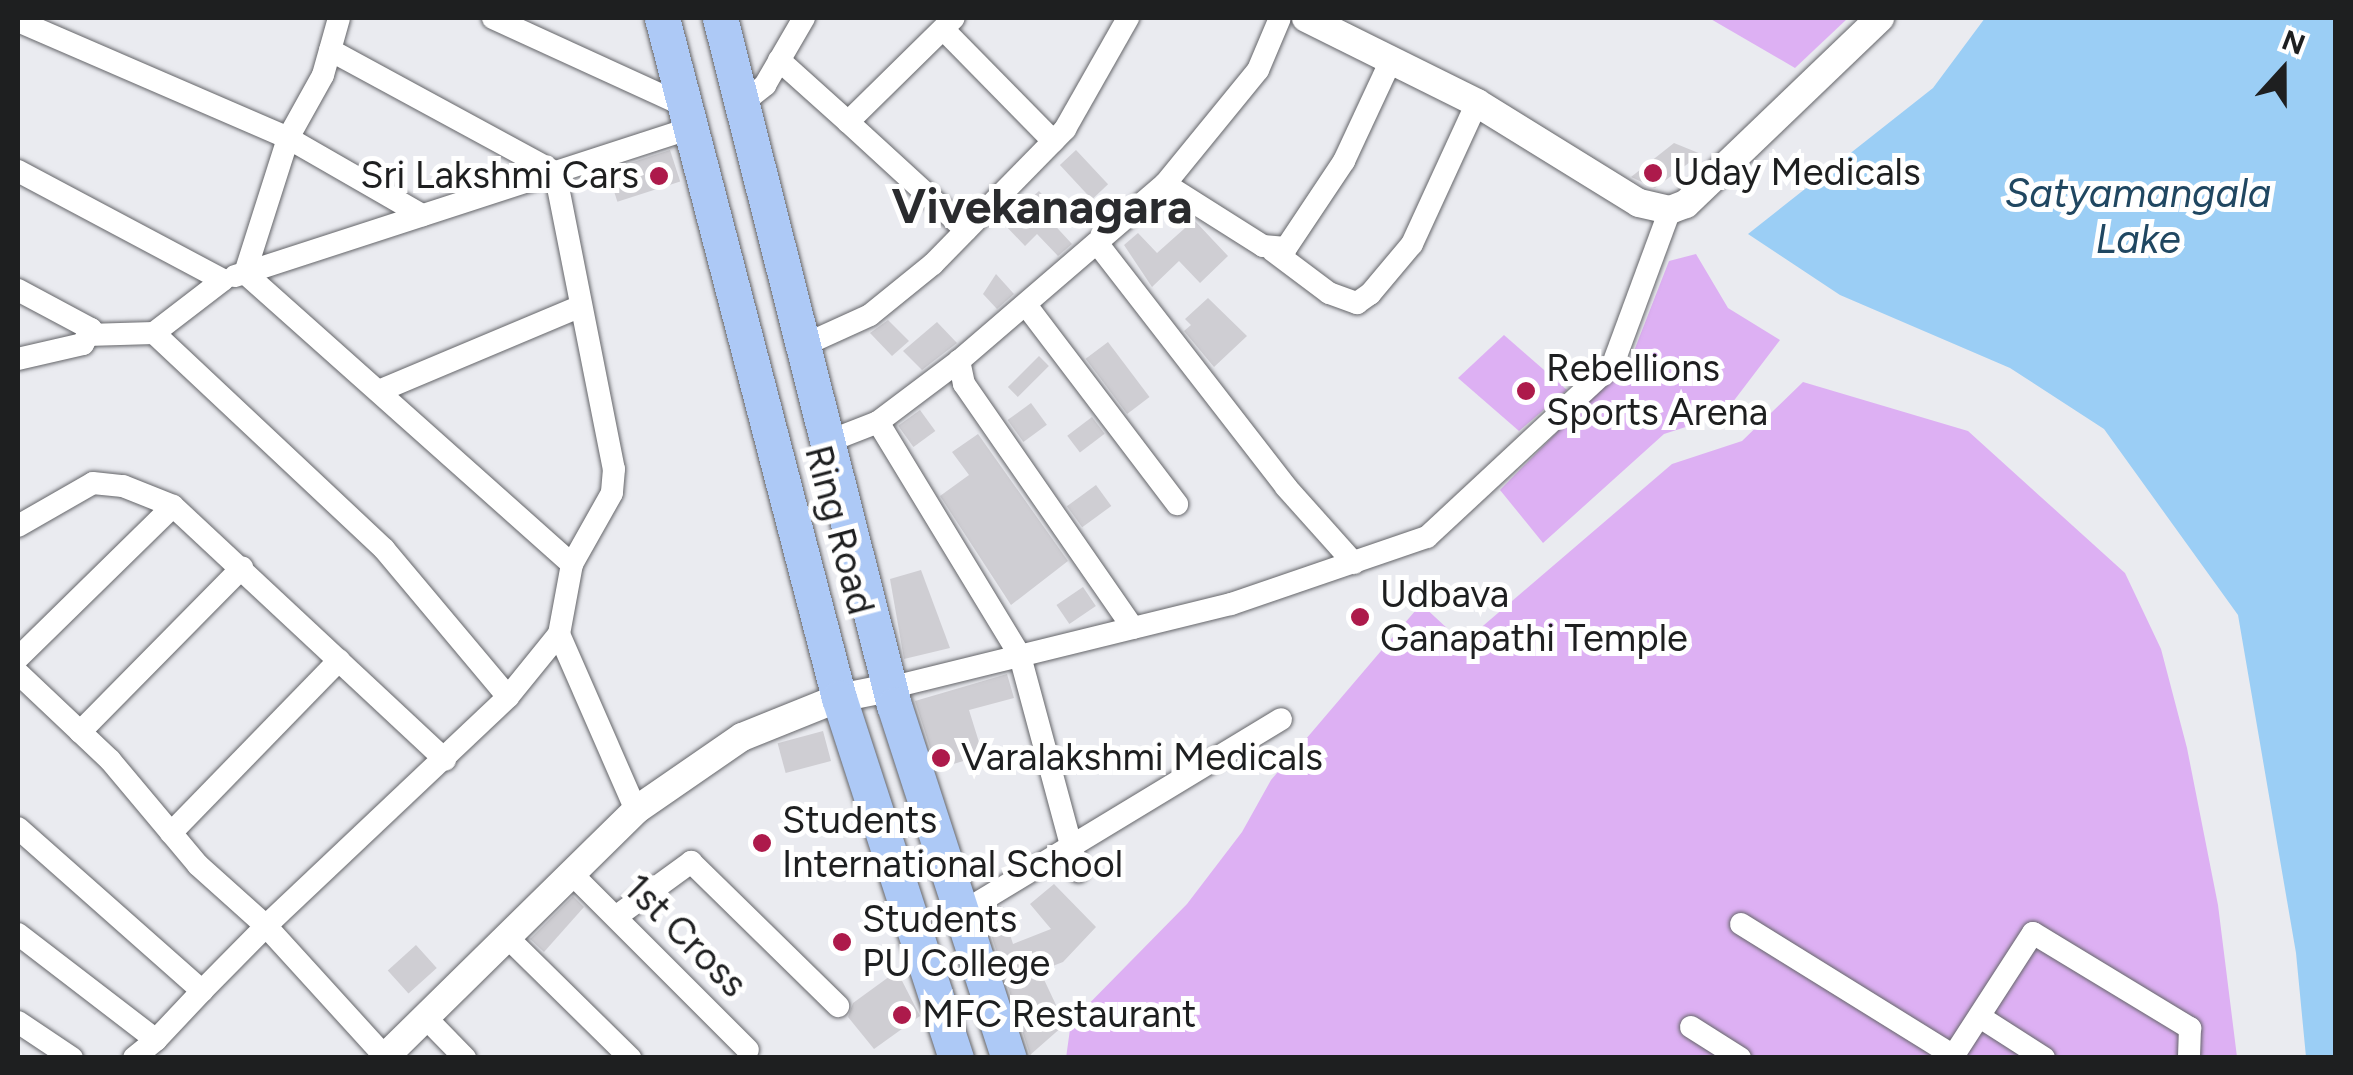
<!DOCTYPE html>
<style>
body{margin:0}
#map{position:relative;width:2353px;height:1075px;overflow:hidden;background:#eaebf0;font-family:Figtree,sans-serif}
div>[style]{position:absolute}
.green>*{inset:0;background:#ddb0f3}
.water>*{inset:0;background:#9bcef5}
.building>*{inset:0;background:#cfced3;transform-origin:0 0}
.roads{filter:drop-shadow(0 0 2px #646569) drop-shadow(0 0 2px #646569)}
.minor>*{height:22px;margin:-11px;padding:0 11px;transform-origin:11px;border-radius:11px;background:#fff}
.tertiary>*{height:28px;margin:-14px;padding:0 14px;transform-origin:14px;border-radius:14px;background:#fff}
.primary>*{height:35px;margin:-17.5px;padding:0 17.5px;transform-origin:17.5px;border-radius:17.5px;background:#adc9f6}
.dots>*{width:28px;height:28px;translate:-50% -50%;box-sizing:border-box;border:5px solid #fff;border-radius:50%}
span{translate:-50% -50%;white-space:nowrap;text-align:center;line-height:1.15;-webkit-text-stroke:10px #fff;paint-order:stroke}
.poi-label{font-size:38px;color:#1e1f20}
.left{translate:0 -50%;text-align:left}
.right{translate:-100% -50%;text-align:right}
.street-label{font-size:38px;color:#1e1f20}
.water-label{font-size:40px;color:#204761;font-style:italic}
.district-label{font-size:48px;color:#2a2b2e;font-weight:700}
.frame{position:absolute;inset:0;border:20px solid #1e1f20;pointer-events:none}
.north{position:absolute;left:2233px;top:20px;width:100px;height:100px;-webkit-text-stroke:8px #fff;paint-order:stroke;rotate:21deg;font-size:28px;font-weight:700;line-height:40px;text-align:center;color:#1e1f20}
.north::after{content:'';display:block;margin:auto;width:35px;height:45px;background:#1e1f20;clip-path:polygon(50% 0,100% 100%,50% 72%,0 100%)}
</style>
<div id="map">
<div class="green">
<i style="clip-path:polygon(1709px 18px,1848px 18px,1795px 68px)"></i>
<i style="clip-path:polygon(1696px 254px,1728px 308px,1780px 340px,1723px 415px,1664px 434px,1543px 543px,1500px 490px,1632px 356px,1669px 261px)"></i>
<i style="clip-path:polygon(1504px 335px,1567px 390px,1519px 431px,1458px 378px)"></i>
<i style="clip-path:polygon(1803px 382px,1968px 431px,2125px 573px,2161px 649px,2187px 748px,2218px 905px,2237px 1057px,1066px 1058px,1071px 1022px,1187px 904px,1242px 832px,1271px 780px,1421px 604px,1463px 643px,1672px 464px,1742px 441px)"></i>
</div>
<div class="water">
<i style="clip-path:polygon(1985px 18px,2335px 18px,2335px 1057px,2306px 1057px,2296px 953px,2238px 615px,2104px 429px,2010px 368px,1840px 295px,1748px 234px,1933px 88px)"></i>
</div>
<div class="building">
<i style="clip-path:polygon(1674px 143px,1701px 154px,1655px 188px,1631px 177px)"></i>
<i style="left:670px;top:150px;width:33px;height:66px;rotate:72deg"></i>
<i style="left:1076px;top:150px;width:47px;height:22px;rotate:47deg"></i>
<i style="clip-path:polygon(1039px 191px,1057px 210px,1048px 218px,1072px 244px,1058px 256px,1037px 234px,1025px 246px,1003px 223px)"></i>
<i style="clip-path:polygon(1194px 220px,1228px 256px,1200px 283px,1179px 261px,1152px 287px,1124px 245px,1138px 233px,1157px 253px)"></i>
<i style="clip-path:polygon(996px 274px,1014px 294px,997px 309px,983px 294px)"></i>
<i style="clip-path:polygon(1208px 298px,1247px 336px,1214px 367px,1184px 331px,1191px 325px,1185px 319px)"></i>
<i style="clip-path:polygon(888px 320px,909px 341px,892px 356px,870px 333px)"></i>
<i style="clip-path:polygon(937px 322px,957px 343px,922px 370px,903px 351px)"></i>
<i style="left:1108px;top:342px;width:69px;height:28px;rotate:53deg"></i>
<i style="left:1039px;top:356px;width:14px;height:44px;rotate:45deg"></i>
<i style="left:1031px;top:403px;width:27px;height:29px;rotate:54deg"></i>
<i style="left:920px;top:410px;width:26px;height:27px;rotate:54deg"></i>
<i style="left:1092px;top:417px;width:21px;height:31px;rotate:53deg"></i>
<i style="clip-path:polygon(978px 434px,1068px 561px,1011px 605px,940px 496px,969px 475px,952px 452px)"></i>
<i style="left:1096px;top:485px;width:26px;height:36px;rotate:54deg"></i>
<i style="clip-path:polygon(921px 570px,950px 648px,904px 659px,890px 579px)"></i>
<i style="left:1083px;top:587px;width:23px;height:32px;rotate:56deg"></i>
<i style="clip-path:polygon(1007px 674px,1014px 698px,969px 710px,983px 755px,937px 769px,915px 701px)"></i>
<i style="left:823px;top:731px;width:31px;height:47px;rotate:75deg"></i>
<i style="clip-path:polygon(1054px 884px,1096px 927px,1063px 962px,1040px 971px,1056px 1005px,1071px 1019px,1030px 1055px,985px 916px,1001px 906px,1013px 944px,1051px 929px,1030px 904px)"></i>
<i style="clip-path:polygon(573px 896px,584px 907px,544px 952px,530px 939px)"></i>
<i style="left:416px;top:945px;width:31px;height:38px;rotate:48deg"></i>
<i style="clip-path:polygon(897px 971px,920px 1016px,874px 1049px,848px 1017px,853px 1003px)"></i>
</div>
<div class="roads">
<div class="minor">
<i style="left:493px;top:18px;width:211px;rotate:24.6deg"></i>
<i style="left:18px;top:21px;width:294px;rotate:23.4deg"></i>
<i style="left:288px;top:138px;width:155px;rotate:29.9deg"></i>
<i style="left:946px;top:32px;width:153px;rotate:45.5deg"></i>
<i style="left:330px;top:50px;width:256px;rotate:28.5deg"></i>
<i style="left:555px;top:172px;width:303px;rotate:78.8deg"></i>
<i style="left:614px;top:469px;width:24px;rotate:95deg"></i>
<i style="left:612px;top:493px;width:81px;rotate:119.4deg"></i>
<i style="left:779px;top:60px;width:93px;rotate:41.9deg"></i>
<i style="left:848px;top:122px;width:148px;rotate:-44.5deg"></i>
<i style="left:741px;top:104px;width:31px;rotate:-38deg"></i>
<i style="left:765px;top:85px;width:78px;rotate:-59.8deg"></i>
<i style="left:848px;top:122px;width:160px;rotate:42.5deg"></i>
<i style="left:18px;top:171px;width:232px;rotate:28deg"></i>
<i style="left:223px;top:280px;width:87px;rotate:142.5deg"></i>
<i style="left:154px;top:333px;width:67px;rotate:178.3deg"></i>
<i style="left:1165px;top:184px;width:116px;rotate:32.3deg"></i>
<i style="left:1263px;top:246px;width:23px;rotate:5deg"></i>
<i style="left:1286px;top:248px;width:105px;rotate:-56.3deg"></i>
<i style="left:1344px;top:161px;width:111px;rotate:-65deg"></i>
<i style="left:1097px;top:243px;width:309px;rotate:52.2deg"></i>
<i style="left:1286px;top:487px;width:102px;rotate:48.2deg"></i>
<i style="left:1273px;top:251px;width:70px;rotate:36.9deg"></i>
<i style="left:1329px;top:293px;width:30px;rotate:20deg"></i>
<i style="left:1357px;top:303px;width:16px;rotate:-35deg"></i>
<i style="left:1370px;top:294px;width:65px;rotate:-50deg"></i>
<i style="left:1412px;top:244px;width:155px;rotate:-65.3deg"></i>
<i style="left:245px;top:273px;width:438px;rotate:41.7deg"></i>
<i style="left:572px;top:564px;width:71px;rotate:100.5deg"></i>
<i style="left:559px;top:634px;width:81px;rotate:129deg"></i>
<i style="left:245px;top:273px;width:468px;rotate:-18deg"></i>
<i style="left:235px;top:276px;width:10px;rotate:-17deg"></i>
<i style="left:245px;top:273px;width:142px;rotate:-72.3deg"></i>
<i style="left:288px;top:138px;width:72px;rotate:-60.9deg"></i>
<i style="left:323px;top:75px;width:59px;rotate:-74.3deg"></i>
<i style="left:18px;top:290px;width:83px;rotate:28.1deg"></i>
<i style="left:91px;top:329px;width:17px;rotate:118deg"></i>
<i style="left:83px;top:344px;width:67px;rotate:167deg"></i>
<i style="left:1026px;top:305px;width:250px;rotate:52.8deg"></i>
<i style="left:154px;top:333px;width:316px;rotate:43.2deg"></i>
<i style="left:384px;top:549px;width:193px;rotate:50deg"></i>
<i style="left:508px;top:697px;width:333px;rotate:136.6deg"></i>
<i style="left:266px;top:926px;width:177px;rotate:47.7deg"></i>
<i style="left:802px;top:346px;width:75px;rotate:-24.5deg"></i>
<i style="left:870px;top:315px;width:81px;rotate:-39deg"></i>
<i style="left:933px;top:264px;width:189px;rotate:-45.6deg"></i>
<i style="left:1065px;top:129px;width:128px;rotate:-60.4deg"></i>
<i style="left:379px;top:391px;width:219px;rotate:-22.8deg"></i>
<i style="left:878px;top:422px;width:274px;rotate:58.7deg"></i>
<i style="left:1020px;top:656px;width:223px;rotate:74.9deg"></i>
<i style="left:827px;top:442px;width:55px;rotate:-21.4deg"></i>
<i style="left:878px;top:422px;width:101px;rotate:-37deg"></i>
<i style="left:18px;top:526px;width:86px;rotate:-29.8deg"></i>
<i style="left:93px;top:483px;width:30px;rotate:6deg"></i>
<i style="left:123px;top:486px;width:54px;rotate:21.8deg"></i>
<i style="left:173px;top:506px;width:372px;rotate:43deg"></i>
<i style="left:1133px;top:628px;width:297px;rotate:-124.7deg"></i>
<i style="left:964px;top:384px;width:24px;rotate:-102deg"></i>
<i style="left:959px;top:361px;width:272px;rotate:-40.7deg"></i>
<i style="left:1165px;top:184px;width:147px;rotate:-50.8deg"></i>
<i style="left:1258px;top:70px;width:56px;rotate:-67.1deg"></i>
<i style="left:559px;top:634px;width:192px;rotate:66.4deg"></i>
<i style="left:18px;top:658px;width:217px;rotate:-44.4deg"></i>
<i style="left:18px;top:673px;width:127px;rotate:43.4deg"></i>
<i style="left:110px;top:760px;width:137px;rotate:50deg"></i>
<i style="left:198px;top:865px;width:91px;rotate:41.9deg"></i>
<i style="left:266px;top:926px;width:91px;rotate:134.6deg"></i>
<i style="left:889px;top:688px;width:352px;rotate:-13.8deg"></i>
<i style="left:1231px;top:604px;width:207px;rotate:-18.9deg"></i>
<i style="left:1427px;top:537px;width:254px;rotate:-42.9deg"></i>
<i style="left:1613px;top:364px;width:164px;rotate:-69.7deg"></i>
<i style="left:80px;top:732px;width:231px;rotate:-45.4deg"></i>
<i style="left:18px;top:828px;width:246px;rotate:41.5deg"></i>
<i style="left:202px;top:991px;width:67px;rotate:133.2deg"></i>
<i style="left:171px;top:833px;width:241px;rotate:-45.8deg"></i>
<i style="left:571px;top:873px;width:250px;rotate:45deg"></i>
<i style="left:961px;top:913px;width:374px;rotate:-31.2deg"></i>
<i style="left:617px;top:916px;width:92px;rotate:-36.1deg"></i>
<i style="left:691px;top:862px;width:206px;rotate:44.4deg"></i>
<i style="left:1741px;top:924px;width:251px;rotate:31.8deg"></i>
<i style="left:18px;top:934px;width:174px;rotate:37.5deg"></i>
<i style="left:156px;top:1040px;width:28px;rotate:141deg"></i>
<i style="left:507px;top:937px;width:173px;rotate:44.5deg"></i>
<i style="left:424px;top:1016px;width:59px;rotate:45.7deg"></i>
<i style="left:1980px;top:1017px;width:76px;rotate:32.6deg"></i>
<i style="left:18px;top:1022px;width:65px;rotate:33.7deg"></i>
<i style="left:1691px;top:1027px;width:58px;rotate:32.3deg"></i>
<i style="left:1952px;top:1058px;width:149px;rotate:-57.1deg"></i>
<i style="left:2033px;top:933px;width:184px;rotate:31.2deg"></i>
<i style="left:2190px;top:1028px;width:30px;rotate:92deg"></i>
</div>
<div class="tertiary">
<i style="left:1306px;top:18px;width:191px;rotate:26.4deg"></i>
<i style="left:1477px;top:103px;width:190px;rotate:31.7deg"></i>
<i style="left:1639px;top:203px;width:32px;rotate:13deg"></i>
<i style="left:1670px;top:210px;width:17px;rotate:-21deg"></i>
<i style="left:1686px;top:204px;width:269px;rotate:-43.8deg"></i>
<i style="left:384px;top:1058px;width:354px;rotate:-44.5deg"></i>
<i style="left:636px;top:810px;width:129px;rotate:-34.6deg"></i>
<i style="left:742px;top:737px;width:105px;rotate:-21.9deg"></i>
<i style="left:839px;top:698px;width:51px;rotate:-11.3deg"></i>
</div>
<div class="primary">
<i style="left:662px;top:18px;width:703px;rotate:75.41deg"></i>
<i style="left:839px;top:698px;width:379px;rotate:72deg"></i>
<i style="left:720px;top:18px;width:709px;rotate:75.79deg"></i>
<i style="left:894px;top:705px;width:371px;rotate:72deg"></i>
</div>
</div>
<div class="dots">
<i style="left:1653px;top:173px;background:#ad1a4b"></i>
<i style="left:659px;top:176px;background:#ad1a4b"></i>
<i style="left:1526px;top:391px;background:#ad1a4b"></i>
<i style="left:1360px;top:617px;background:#ad1a4b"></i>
<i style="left:941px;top:758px;background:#ad1a4b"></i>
<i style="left:762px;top:843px;background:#ad1a4b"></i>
<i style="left:842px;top:942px;background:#ad1a4b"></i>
<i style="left:902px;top:1015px;background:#ad1a4b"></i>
</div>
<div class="poi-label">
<span class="left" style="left:1673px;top:173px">Uday Medicals</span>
<span class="right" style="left:639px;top:176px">Sri Lakshmi Cars</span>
<span class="left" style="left:1546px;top:391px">Rebellions<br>Sports Arena</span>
<span class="left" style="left:1380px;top:617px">Udbava<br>Ganapathi Temple</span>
<span class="left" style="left:961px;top:758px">Varalakshmi Medicals</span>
<span class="left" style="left:782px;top:843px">Students<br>International School</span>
<span class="left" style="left:862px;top:942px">Students<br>PU College</span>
<span class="left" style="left:922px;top:1015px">MFC Restaurant</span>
</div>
<div class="street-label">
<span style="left:839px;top:530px;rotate:75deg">Ring Road</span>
<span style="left:685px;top:936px;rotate:45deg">1st Cross</span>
</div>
<div class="water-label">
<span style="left:2138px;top:216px">Satyamangala<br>Lake</span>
</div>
<div class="district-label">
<span style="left:1042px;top:207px">Vivekanagara</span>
</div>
<div class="frame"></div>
<div class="north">N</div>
</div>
